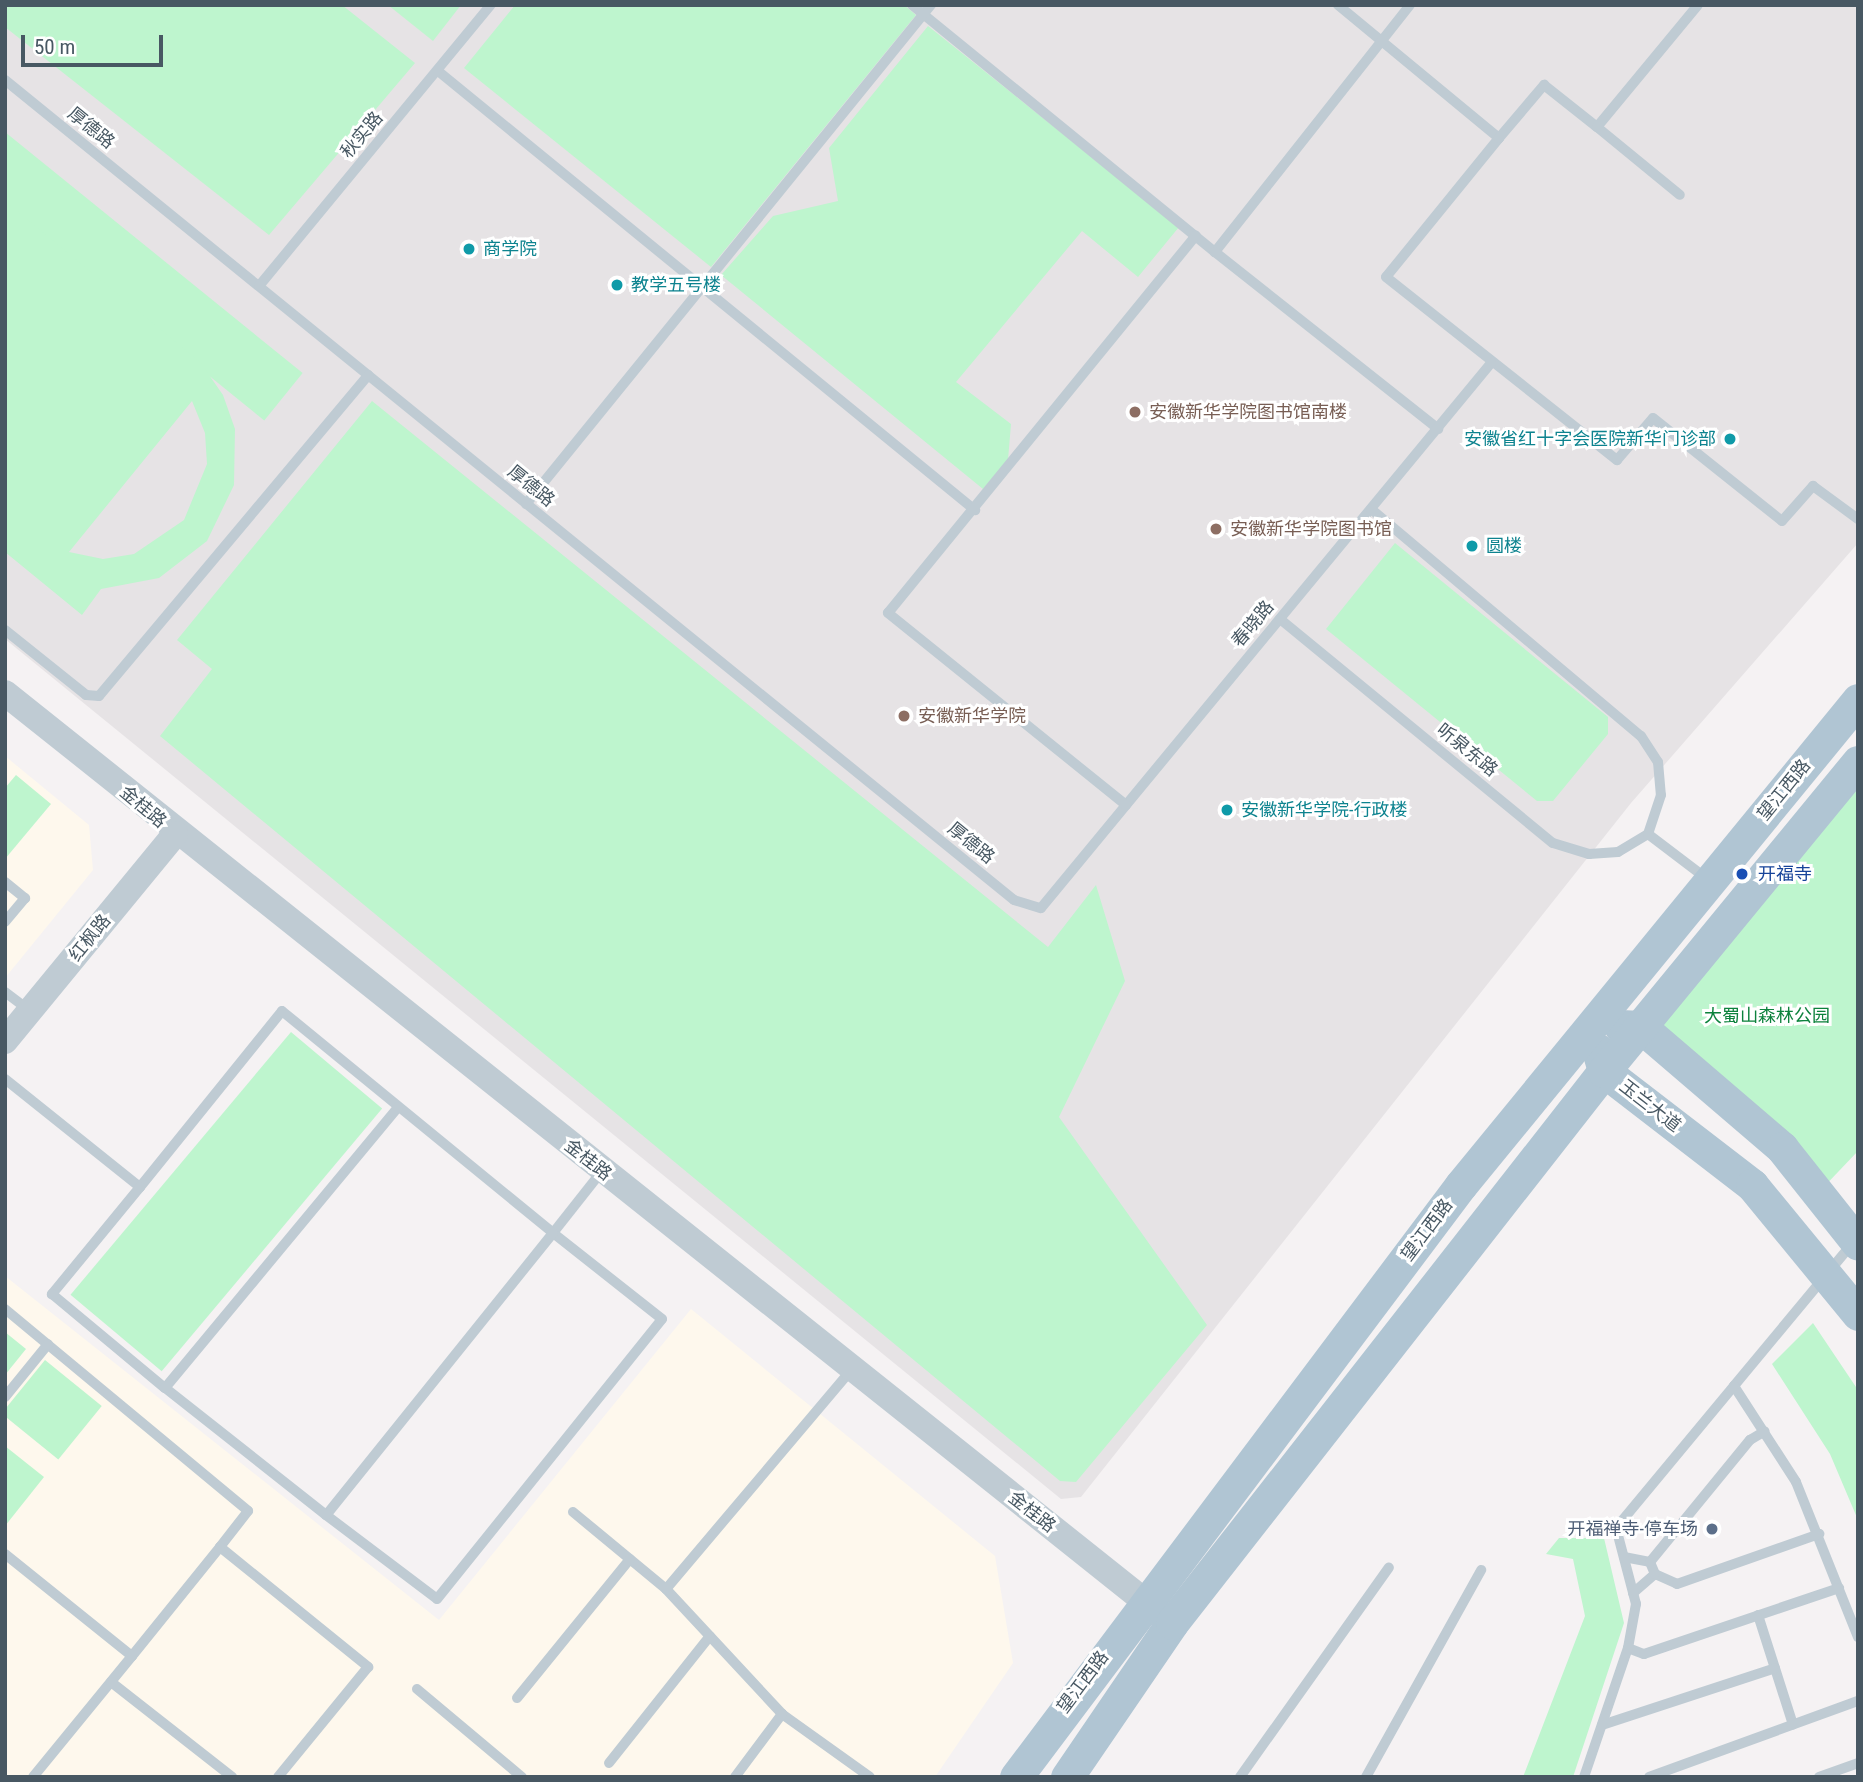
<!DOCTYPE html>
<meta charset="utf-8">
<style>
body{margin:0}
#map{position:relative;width:1863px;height:1782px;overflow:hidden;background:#f5f2f3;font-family:"Roboto Condensed","Noto Sans SC",sans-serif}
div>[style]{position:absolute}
.commercial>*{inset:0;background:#fef8ed}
.education>*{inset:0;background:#e6e3e5}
.green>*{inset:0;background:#bef5ce;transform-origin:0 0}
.service>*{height:10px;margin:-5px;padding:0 5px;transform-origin:5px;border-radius:5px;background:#bfcbd3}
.tertiary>*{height:26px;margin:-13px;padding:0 13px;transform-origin:13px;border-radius:13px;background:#bfcbd3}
.primary>*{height:33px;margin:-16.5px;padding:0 16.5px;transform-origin:16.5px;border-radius:16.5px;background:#b0c5d3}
.dots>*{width:19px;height:19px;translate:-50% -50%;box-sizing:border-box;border:4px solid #fff;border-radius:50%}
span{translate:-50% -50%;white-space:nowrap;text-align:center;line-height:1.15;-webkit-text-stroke:6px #fff;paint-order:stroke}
.street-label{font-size:18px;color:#485863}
.culture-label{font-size:18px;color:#0d838f}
.left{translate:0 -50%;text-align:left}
.right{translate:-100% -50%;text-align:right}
.education-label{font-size:18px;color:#785e54}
.transit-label{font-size:18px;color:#164399}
.park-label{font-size:18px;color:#0d823d}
.service-label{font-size:18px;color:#4e5e75}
.frame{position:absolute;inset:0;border:7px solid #485863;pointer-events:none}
.scale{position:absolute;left:21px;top:35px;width:142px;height:32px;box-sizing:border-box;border:4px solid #485863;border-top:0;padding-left:9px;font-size:21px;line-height:24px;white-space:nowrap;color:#485863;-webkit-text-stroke:5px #fff;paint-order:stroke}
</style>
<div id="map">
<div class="commercial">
<i style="clip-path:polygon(5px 756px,89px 825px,93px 870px,5px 978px)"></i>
<i style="clip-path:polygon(5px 1276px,439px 1620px,691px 1309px,995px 1556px,1013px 1663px,935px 1777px,5px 1777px)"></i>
</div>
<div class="education">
<i style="clip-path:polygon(5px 5px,1858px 5px,1858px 543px,1631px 803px,1081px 1497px,1061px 1499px,5px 639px)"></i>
</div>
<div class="green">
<i style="clip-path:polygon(5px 5px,342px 5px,415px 63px,269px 235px,5px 27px)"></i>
<i style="clip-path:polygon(388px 5px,461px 5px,433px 41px)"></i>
<i style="clip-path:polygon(515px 5px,904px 5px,916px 15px,711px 267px,464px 68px)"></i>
<i style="clip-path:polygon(928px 26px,1179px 227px,1138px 277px,1082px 231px,956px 382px,1011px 424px,1008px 460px,983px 489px,721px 275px,773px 216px,838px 201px,829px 148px)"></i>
<i style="left:5px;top:132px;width:383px;height:61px;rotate:39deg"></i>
<i style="clip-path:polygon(evenodd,5px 201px,200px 362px,223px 395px,235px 429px,234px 485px,207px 541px,159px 578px,101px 589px,82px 615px,5px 552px,5px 201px,192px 401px,205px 433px,207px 464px,184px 520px,134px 554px,103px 559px,69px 552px,192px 401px)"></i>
<i style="clip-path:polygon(372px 401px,1048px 947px,1096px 885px,1125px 981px,1059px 1117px,1207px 1325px,1076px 1482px,1060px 1481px,160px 736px,212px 669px,177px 640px)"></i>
<i style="clip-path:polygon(1395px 543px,1608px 717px,1608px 734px,1553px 801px,1537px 801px,1326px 629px)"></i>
<i style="clip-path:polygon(1858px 762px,1858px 1151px,1818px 1193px,1641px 1027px)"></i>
<i style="clip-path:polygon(16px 775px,51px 804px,5px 859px,5px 788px)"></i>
<i style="left:291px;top:1032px;width:119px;height:343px;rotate:40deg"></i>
<i style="clip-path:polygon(1813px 1323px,1858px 1390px,1858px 1520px,1830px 1454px,1772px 1364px)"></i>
<i style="clip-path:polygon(5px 1332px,26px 1349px,5px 1375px)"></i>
<i style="left:45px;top:1360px;width:73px;height:69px;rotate:39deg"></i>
<i style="clip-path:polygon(5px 1446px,44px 1477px,5px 1526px)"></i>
<i style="clip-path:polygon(1559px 1538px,1604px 1538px,1624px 1623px,1573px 1777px,1523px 1777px,1585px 1616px,1573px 1559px,1546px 1554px)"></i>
</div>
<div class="service">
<i style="left:912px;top:5px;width:391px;rotate:39.2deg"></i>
<i style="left:1338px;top:5px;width:209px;rotate:39.6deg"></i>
<i style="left:1499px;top:138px;width:179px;rotate:129.1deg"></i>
<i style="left:1386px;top:277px;width:295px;rotate:38.4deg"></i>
<i style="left:1617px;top:460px;width:55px;rotate:-49.4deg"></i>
<i style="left:1653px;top:418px;width:165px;rotate:38.6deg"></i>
<i style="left:1782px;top:521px;width:47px;rotate:-48.5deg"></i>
<i style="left:1813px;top:486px;width:56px;rotate:36.3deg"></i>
<i style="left:1410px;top:5px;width:315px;rotate:128.3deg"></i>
<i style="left:1215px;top:252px;width:285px;rotate:38.4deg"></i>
<i style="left:438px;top:71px;width:694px;rotate:39.27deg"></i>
<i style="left:5px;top:80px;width:1300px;rotate:39.1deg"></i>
<i style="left:1014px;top:900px;width:28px;rotate:17deg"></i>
<i style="left:1041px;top:908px;width:707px;rotate:-50.45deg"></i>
<i style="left:1597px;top:127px;width:107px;rotate:39.3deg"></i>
<i style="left:1499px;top:138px;width:70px;rotate:-49.7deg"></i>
<i style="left:1544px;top:85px;width:68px;rotate:38.4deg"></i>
<i style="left:1597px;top:127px;width:158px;rotate:-50.4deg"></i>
<i style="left:259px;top:286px;width:364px;rotate:-50.5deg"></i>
<i style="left:526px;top:504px;width:643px;rotate:-50.94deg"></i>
<i style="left:1371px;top:509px;width:353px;rotate:40.1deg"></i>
<i style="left:1641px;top:736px;width:31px;rotate:57deg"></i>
<i style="left:1658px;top:762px;width:33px;rotate:85deg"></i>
<i style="left:1661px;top:795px;width:41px;rotate:108.4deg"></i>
<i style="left:1280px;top:619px;width:353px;rotate:39.4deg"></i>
<i style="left:1553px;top:843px;width:38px;rotate:17deg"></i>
<i style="left:1589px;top:854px;width:29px;rotate:-4deg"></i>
<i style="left:1618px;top:852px;width:35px;rotate:-31deg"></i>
<i style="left:5px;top:630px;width:104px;rotate:38.7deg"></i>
<i style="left:86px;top:695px;width:13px;rotate:4deg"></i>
<i style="left:99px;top:696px;width:419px;rotate:-50deg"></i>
<i style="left:1126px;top:805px;width:306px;rotate:-141.1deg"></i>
<i style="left:888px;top:613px;width:487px;rotate:-50.8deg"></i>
<i style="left:1648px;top:834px;width:74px;rotate:37.3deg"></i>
<i style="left:5px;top:882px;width:26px;rotate:39deg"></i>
<i style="left:25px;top:898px;width:31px;rotate:130deg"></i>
<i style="left:5px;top:992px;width:31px;rotate:37deg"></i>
<i style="left:5px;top:1079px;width:173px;rotate:38.7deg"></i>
<i style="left:140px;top:1187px;width:226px;rotate:-51.1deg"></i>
<i style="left:282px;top:1011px;width:350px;rotate:39.3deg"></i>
<i style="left:553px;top:1233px;width:79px;rotate:-51.7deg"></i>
<i style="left:140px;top:1187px;width:139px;rotate:129.4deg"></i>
<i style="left:52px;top:1294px;width:147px;rotate:39.8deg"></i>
<i style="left:1851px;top:1245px;width:183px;rotate:129.7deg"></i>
<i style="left:1734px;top:1386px;width:114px;rotate:57.1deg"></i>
<i style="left:1796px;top:1482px;width:167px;rotate:68.2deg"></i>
<i style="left:5px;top:1309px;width:316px;rotate:39.7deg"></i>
<i style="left:248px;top:1511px;width:46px;rotate:127.9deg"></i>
<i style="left:220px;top:1547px;width:191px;rotate:39deg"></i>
<i style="left:368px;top:1667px;width:142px;rotate:129.3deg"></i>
<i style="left:852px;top:1369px;width:288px;rotate:130.2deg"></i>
<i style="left:666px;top:1589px;width:171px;rotate:47.1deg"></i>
<i style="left:782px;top:1714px;width:108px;rotate:35.6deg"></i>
<i style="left:5px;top:1397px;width:68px;rotate:-50.9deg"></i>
<i style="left:573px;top:1512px;width:121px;rotate:39.6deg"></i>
<i style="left:326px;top:1515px;width:139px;rotate:37.1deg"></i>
<i style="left:437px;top:1599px;width:359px;rotate:-51.2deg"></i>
<i style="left:662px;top:1319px;width:139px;rotate:-141.7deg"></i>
<i style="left:553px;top:1233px;width:362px;rotate:128.8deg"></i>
<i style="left:326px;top:1515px;width:205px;rotate:-141.7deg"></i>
<i style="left:165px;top:1388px;width:365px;rotate:-50.3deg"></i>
<i style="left:5px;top:1554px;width:163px;rotate:38.8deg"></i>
<i style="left:132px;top:1656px;width:156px;rotate:129.3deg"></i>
<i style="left:1624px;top:1557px;width:26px;rotate:11deg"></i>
<i style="left:1655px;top:1574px;width:24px;rotate:24deg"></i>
<i style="left:1677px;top:1584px;width:151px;rotate:-19.4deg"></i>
<i style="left:1633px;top:1593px;width:29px;rotate:-41deg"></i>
<i style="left:1655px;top:1574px;width:13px;rotate:-113deg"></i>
<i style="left:1650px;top:1562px;width:158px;rotate:-50.7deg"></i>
<i style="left:1750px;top:1440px;width:17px;rotate:-31deg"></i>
<i style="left:1758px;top:1615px;width:115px;rotate:72.3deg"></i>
<i style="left:1628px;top:1648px;width:17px;rotate:21deg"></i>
<i style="left:1644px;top:1654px;width:206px;rotate:-18.7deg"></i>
<i style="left:132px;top:1656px;width:140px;rotate:-51.1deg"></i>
<i style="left:111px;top:1682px;width:154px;rotate:38.1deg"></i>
<i style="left:417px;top:1689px;width:137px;rotate:40deg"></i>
<i style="left:517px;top:1698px;width:179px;rotate:-50.9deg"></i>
<i style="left:1602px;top:1725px;width:182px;rotate:-18.2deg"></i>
<i style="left:609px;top:1763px;width:162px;rotate:-51.5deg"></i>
<i style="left:735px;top:1777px;width:79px;rotate:-53.3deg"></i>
<i style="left:1240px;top:1777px;width:257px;rotate:-54.6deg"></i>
<i style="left:1366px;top:1777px;width:237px;rotate:-60.9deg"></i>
<i style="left:1584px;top:1777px;width:136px;rotate:-71.2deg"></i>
<i style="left:1628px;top:1648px;width:45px;rotate:-79.7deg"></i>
<i style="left:1636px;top:1604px;width:79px;rotate:-104.7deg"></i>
<i style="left:1616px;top:1528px;width:185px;rotate:-50.3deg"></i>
<i style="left:1649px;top:1777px;width:222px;rotate:-20deg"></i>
<i style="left:1819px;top:1777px;width:41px;rotate:-19.7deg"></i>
</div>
<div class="tertiary">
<i style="left:5px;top:693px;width:1479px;rotate:38.55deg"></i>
<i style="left:5px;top:1041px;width:268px;rotate:-50.6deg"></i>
</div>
<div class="primary">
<i style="left:1620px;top:1026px;width:21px;rotate:3deg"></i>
<i style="left:1641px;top:1027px;width:186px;rotate:40.6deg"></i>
<i style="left:1782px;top:1148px;width:122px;rotate:51.6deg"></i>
<i style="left:1598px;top:1050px;width:22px;rotate:74deg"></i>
<i style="left:1604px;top:1071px;width:187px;rotate:37.6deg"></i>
<i style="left:1752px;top:1185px;width:167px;rotate:50.6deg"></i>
<i style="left:1016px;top:1777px;width:741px;rotate:-53.07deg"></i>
<i style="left:1461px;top:1185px;width:627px;rotate:-50.7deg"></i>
<i style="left:1067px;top:1777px;width:186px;rotate:-55.7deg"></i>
<i style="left:1172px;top:1623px;width:701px;rotate:-51.95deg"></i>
<i style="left:1604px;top:1071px;width:400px;rotate:-50.6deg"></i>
</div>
<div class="dots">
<i style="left:469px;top:249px;background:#0f9aa8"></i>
<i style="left:617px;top:285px;background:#0f9aa8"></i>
<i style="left:1135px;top:412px;background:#8d6e63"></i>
<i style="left:1730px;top:439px;background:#0f9aa8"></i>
<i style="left:1216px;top:529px;background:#8d6e63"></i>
<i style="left:1472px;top:546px;background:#0f9aa8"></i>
<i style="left:904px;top:716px;background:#8d6e63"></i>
<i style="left:1227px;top:810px;background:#0f9aa8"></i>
<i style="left:1742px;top:874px;background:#1a4fb4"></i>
<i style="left:1712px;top:1529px;background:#5c6f8a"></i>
</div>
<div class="street-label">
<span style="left:91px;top:128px;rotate:39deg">厚德路</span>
<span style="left:362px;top:135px;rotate:-50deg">秋实路</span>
<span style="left:531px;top:486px;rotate:39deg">厚德路</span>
<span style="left:1253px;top:624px;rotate:-50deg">春晓路</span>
<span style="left:1467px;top:750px;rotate:39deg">听泉东路</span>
<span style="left:1784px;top:790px;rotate:-51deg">望江西路</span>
<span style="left:143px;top:807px;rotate:40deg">金桂路</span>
<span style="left:971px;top:843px;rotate:39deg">厚德路</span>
<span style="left:90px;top:938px;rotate:-51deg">红枫路</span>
<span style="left:1650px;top:1106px;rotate:38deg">玉兰大道</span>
<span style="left:588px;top:1160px;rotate:38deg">金桂路</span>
<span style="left:1427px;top:1230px;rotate:-53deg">望江西路</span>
<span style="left:1032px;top:1512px;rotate:38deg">金桂路</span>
<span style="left:1083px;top:1682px;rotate:-53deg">望江西路</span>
</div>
<div class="culture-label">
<span class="left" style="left:483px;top:249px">商学院</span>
<span class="left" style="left:631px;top:285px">教学五号楼</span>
<span class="right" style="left:1716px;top:439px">安徽省红十字会医院新华门诊部</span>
<span class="left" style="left:1486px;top:546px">圆楼</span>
<span class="left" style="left:1241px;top:810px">安徽新华学院-行政楼</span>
</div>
<div class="education-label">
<span class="left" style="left:1149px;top:412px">安徽新华学院图书馆南楼</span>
<span class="left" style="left:1230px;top:529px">安徽新华学院图书馆</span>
<span class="left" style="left:918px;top:716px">安徽新华学院</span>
</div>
<div class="transit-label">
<span class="left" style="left:1758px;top:874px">开福寺</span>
</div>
<div class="park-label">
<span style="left:1767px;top:1016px">大蜀山森林公园</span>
</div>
<div class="service-label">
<span class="right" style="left:1698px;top:1529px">开福禅寺-停车场</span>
</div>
<div class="frame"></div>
<div class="scale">50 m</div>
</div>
